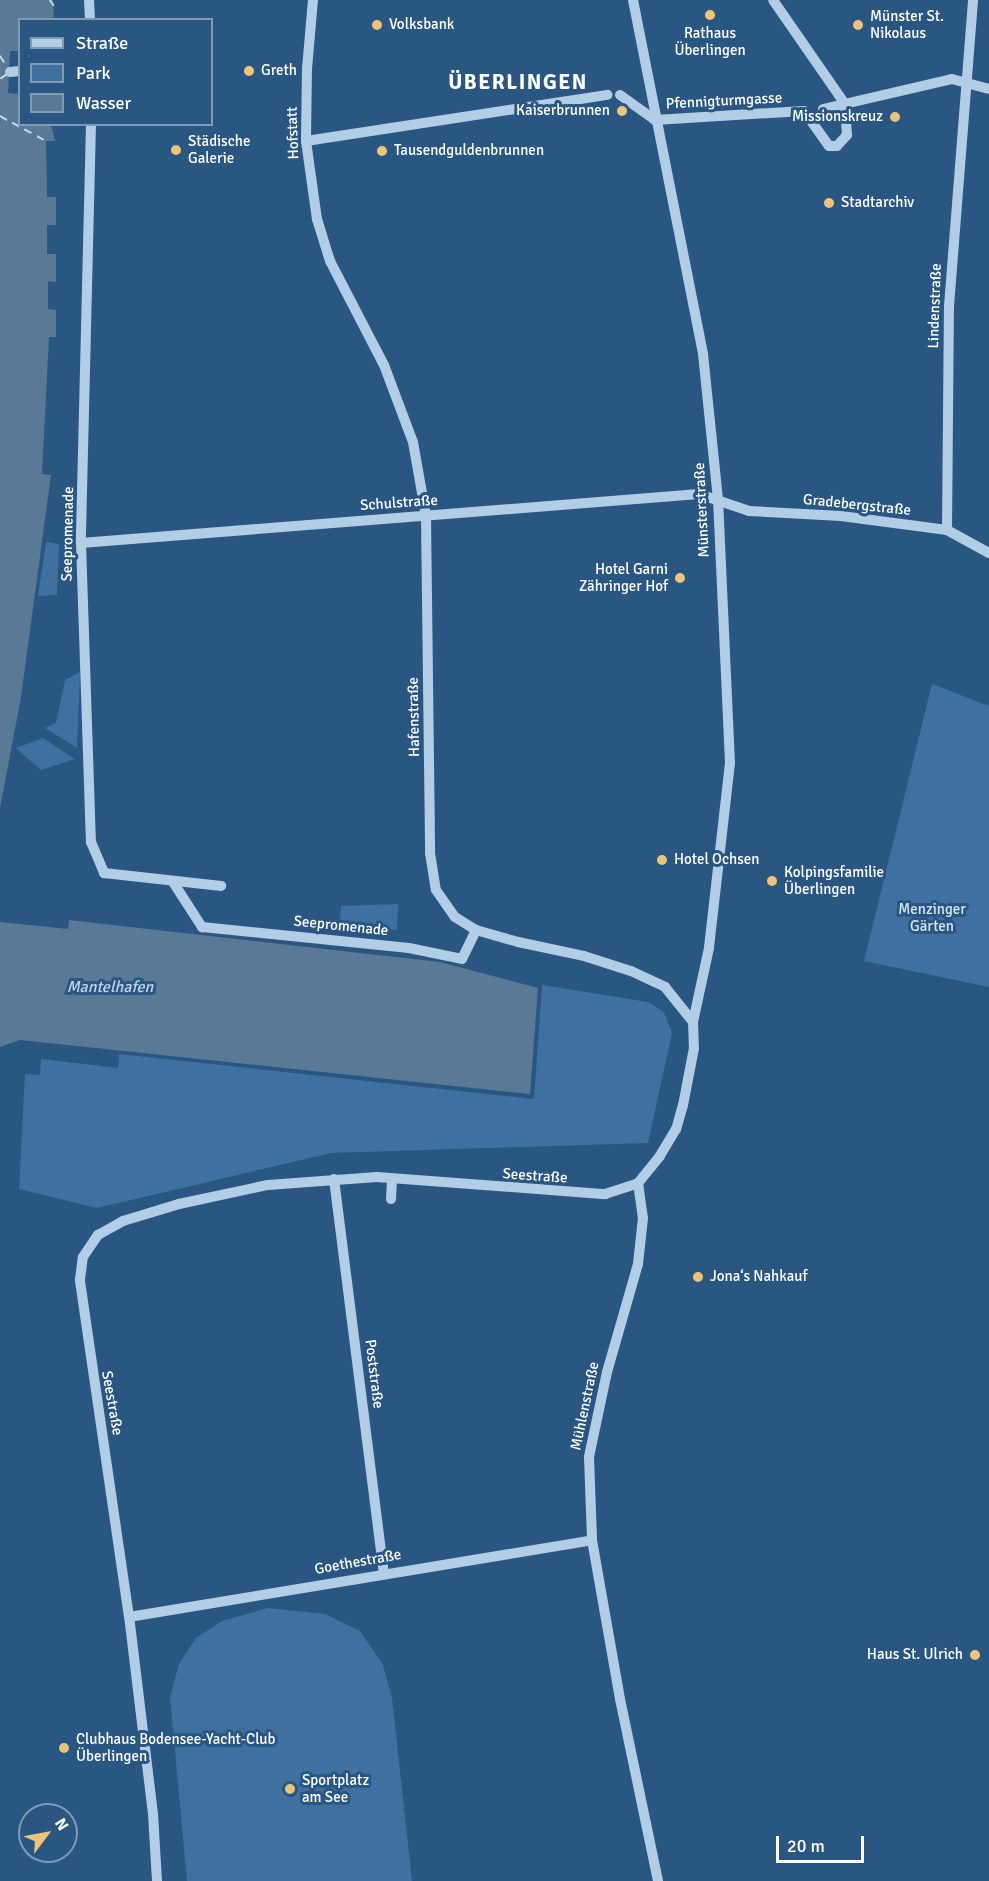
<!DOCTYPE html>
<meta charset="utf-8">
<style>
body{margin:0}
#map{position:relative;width:989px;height:1881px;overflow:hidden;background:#2a5682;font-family:Signika,sans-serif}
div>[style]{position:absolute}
.green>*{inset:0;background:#3f709f}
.water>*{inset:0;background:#5a7997}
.ferry>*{height:1.5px;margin-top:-0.75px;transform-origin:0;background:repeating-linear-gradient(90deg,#bed7ed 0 8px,transparent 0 14px)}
.minor>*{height:10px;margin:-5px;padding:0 5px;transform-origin:5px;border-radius:5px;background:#b2cde6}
.dots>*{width:16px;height:16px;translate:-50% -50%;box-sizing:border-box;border:3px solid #2a5682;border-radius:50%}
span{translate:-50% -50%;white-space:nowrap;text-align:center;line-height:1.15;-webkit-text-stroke:6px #2a5682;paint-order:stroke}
.poi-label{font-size:15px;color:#fff}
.left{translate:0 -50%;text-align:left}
.right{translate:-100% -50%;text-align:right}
.street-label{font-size:15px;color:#fff}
.park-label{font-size:15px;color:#d5e6f5}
.water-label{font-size:16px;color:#bed7ed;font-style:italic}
.district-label{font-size:21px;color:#fff;font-weight:700;letter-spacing:1.5px}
.legend{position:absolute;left:18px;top:18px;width:195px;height:108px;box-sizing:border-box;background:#2a5682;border:2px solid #7f9ab4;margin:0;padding:8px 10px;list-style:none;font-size:18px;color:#fff}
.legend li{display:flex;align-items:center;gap:12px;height:30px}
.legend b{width:30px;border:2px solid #7f9ab4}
.north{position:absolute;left:18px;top:1803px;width:60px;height:60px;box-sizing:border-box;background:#2a5682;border:2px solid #7f9ab4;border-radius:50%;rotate:58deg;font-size:16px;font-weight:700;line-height:24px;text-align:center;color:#fff}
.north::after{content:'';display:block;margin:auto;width:21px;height:27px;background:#ecc47a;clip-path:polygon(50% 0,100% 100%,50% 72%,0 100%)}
.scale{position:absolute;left:776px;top:1836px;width:88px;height:27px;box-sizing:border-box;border:3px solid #fff;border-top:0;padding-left:8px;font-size:18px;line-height:21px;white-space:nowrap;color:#fff;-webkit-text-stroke:4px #2a5682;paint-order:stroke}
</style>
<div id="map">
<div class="green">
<i style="clip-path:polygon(46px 542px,59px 544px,57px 595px,38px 596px)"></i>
<i style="clip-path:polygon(80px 672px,77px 748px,45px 728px,56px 723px,65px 680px)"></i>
<i style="clip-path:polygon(932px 684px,989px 706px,989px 987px,864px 961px)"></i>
<i style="clip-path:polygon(43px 738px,75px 759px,41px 770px,16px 748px)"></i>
<i style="clip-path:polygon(398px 904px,397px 930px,340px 922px,341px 906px)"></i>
<i style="clip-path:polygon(542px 985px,648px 1002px,664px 1012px,672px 1033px,648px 1143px,331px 1153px,97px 1208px,19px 1189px,25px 1074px,40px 1075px,41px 1059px,118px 1068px,119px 1054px,534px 1099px)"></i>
<i style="clip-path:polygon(268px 1608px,325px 1614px,360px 1631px,383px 1665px,392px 1698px,412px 1881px,187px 1881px,170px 1697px,179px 1664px,196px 1638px,222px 1621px)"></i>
</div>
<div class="water">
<i style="clip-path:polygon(0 0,53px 0,54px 19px,20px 20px,19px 51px,10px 51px,8px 93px,19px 94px,20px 124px,51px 125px,55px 141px,46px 141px,47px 197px,56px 197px,56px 225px,47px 225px,47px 254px,56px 254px,56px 282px,48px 281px,48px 309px,56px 310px,56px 337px,49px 337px,42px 474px,51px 475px,21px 697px,0 808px)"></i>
<i style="clip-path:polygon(69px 920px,440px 962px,538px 988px,530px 1094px,20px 1040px,0 1047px,0 922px,68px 929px)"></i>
</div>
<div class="ferry">
<i style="left:50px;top:0;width:7px;rotate:56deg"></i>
<i style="left:0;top:56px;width:14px;rotate:56deg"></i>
<i style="left:0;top:79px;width:9px;rotate:-36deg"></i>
<i style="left:0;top:116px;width:52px;rotate:28.5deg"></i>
</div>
<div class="minor">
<i style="left:89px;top:0;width:20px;rotate:87deg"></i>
<i style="left:313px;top:0;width:68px;rotate:95deg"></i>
<i style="left:307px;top:68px;width:73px;rotate:90.8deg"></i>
<i style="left:306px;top:141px;width:79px;rotate:82deg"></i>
<i style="left:317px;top:219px;width:44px;rotate:72.8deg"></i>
<i style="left:330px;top:261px;width:117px;rotate:62.6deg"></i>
<i style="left:384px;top:365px;width:82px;rotate:69.4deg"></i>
<i style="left:413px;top:442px;width:75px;rotate:80deg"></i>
<i style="left:426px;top:516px;width:337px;rotate:89.3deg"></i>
<i style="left:430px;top:853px;width:37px;rotate:81deg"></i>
<i style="left:436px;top:890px;width:33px;rotate:55deg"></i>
<i style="left:455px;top:917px;width:25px;rotate:32deg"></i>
<i style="left:476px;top:930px;width:44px;rotate:15.9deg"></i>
<i style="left:518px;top:942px;width:67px;rotate:12deg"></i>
<i style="left:584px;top:956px;width:49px;rotate:17.7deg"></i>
<i style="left:631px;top:971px;width:38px;rotate:25deg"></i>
<i style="left:665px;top:987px;width:45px;rotate:51.3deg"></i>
<i style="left:633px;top:0;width:361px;rotate:78.8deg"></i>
<i style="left:703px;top:354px;width:146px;rotate:84.1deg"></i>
<i style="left:718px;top:499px;width:264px;rotate:87.4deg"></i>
<i style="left:730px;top:763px;width:186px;rotate:96.5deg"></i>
<i style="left:709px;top:948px;width:76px;rotate:102.2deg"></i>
<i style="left:693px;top:1022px;width:26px;rotate:88deg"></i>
<i style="left:694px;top:1048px;width:58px;rotate:100.9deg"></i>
<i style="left:683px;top:1105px;width:25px;rotate:106deg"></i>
<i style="left:676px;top:1129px;width:31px;rotate:121deg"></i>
<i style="left:660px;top:1156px;width:35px;rotate:129deg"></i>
<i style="left:638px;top:1183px;width:35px;rotate:82deg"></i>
<i style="left:643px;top:1218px;width:46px;rotate:96.2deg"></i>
<i style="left:638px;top:1264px;width:112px;rotate:106deg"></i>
<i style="left:607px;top:1372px;width:87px;rotate:102deg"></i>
<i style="left:589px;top:1457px;width:83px;rotate:87.9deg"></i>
<i style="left:592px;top:1540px;width:161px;rotate:80deg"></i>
<i style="left:620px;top:1699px;width:186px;rotate:78.2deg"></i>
<i style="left:10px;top:72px;width:10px;rotate:-6deg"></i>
<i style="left:620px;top:95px;width:43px;rotate:35.5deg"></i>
<i style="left:655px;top:120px;width:149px;rotate:-3.5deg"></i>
<i style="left:804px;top:111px;width:43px;rotate:54.5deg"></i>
<i style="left:829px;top:146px;width:8px"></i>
<i style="left:837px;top:146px;width:15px;rotate:-48deg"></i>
<i style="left:847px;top:135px;width:31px;rotate:-94deg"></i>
<i style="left:845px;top:104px;width:126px;rotate:-124.7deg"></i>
<i style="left:823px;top:109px;width:132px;rotate:-13.1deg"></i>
<i style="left:952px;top:79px;width:38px;rotate:15deg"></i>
<i style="left:91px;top:124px;width:419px;rotate:91.4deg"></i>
<i style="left:81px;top:543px;width:299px;rotate:88.1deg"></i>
<i style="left:91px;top:842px;width:34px;rotate:67deg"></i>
<i style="left:104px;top:873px;width:118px;rotate:6.3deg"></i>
<i style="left:306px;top:141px;width:305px;rotate:-8.7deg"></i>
<i style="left:947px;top:530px;width:224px;rotate:-89.5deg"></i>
<i style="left:949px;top:306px;width:307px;rotate:-85.5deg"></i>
<i style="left:81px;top:543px;width:620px;rotate:-4.53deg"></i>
<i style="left:699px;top:494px;width:53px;rotate:18.8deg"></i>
<i style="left:749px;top:511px;width:92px;rotate:3.1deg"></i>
<i style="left:841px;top:516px;width:107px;rotate:7.5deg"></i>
<i style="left:947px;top:530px;width:48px;rotate:28.7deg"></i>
<i style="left:173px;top:882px;width:54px;rotate:57.2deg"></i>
<i style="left:202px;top:927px;width:208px;rotate:5.8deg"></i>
<i style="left:409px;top:948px;width:54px;rotate:11.7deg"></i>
<i style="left:462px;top:959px;width:32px;rotate:-64deg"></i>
<i style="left:334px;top:1179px;width:397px;rotate:82.8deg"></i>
<i style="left:391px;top:1199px;width:20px;rotate:-87deg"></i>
<i style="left:129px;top:1617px;width:469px;rotate:-9.4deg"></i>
<i style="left:157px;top:1881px;width:67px;rotate:-93.4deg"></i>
<i style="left:153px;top:1814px;width:198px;rotate:-96.9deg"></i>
<i style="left:129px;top:1617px;width:341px;rotate:-98.3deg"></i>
<i style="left:80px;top:1280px;width:23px;rotate:-83deg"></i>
<i style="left:83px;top:1257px;width:27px;rotate:-56deg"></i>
<i style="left:98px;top:1235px;width:29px;rotate:-29deg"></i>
<i style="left:123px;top:1221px;width:59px;rotate:-16.9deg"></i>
<i style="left:179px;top:1204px;width:91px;rotate:-12.1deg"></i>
<i style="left:268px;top:1185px;width:109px;rotate:-4.2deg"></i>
<i style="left:377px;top:1177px;width:229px;rotate:4.3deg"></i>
<i style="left:605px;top:1194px;width:35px;rotate:-18deg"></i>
</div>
<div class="dots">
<i style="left:710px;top:15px;background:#ecc47a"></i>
<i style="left:377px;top:25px;background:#ecc47a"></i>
<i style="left:858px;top:25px;background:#ecc47a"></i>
<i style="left:249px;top:71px;background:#ecc47a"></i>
<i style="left:622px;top:111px;background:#ecc47a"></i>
<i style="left:895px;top:117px;background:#ecc47a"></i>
<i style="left:176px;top:150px;background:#ecc47a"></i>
<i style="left:382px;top:151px;background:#ecc47a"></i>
<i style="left:829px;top:203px;background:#ecc47a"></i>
<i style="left:680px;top:578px;background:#ecc47a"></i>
<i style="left:662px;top:860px;background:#ecc47a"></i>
<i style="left:772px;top:881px;background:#ecc47a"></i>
<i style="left:698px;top:1277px;background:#ecc47a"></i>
<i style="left:975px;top:1655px;background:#ecc47a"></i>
<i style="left:64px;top:1748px;background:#ecc47a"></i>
<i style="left:290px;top:1789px;background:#ecc47a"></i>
</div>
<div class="poi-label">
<span class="left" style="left:870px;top:25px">Münster St.<br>Nikolaus</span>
<span class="left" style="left:389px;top:25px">Volksbank</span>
<span style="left:710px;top:42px">Rathaus<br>Überlingen</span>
<span class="left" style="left:261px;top:71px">Greth</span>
<span class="right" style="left:610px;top:111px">Kaiserbrunnen</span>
<span class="right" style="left:883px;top:117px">Missionskreuz</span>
<span class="left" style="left:188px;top:150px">Städische<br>Galerie</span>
<span class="left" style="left:394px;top:151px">Tausendguldenbrunnen</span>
<span class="left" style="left:841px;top:203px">Stadtarchiv</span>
<span class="right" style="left:668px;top:578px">Hotel Garni<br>Zähringer Hof</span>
<span class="left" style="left:674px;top:860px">Hotel Ochsen</span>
<span class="left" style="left:784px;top:881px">Kolpingsfamilie<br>Überlingen</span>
<span class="left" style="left:710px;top:1277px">Jona‘s Nahkauf</span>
<span class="right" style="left:963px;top:1655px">Haus St. Ulrich</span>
<span class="left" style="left:76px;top:1748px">Clubhaus Bodensee-Yacht-Club<br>Überlingen</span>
<span class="left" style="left:302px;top:1789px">Sportplatz<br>am See</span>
</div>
<div class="street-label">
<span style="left:724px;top:101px;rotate:-3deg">Pfennigturmgasse</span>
<span style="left:293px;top:133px;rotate:-92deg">Hofstatt</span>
<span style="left:935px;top:306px;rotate:-88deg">Lindenstraße</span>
<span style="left:399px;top:503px;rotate:-4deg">Schulstraße</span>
<span style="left:857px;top:505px;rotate:6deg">Gradebergstraße</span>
<span style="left:702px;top:510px;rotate:-93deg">Münsterstraße</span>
<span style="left:68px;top:534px;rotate:-89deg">Seepromenade</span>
<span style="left:414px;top:717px;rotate:-91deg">Hafenstraße</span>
<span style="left:341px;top:926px;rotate:6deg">Seepromenade</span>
<span style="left:535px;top:1176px;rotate:4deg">Seestraße</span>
<span style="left:374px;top:1374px;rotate:83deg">Poststraße</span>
<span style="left:112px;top:1403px;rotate:80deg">Seestraße</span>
<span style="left:585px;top:1406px;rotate:-78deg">Mühlenstraße</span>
<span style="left:358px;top:1562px;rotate:-10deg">Goethestraße</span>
</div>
<div class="park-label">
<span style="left:932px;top:918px">Menzinger<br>Gärten</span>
</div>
<div class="water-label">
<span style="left:110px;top:987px">Mantelhafen</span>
</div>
<div class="district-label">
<span style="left:518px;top:82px">ÜBERLINGEN</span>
</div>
<ul class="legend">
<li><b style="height:8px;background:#b2cde6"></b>Straße</li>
<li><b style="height:16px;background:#3f709f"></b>Park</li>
<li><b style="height:16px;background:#5a7997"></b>Wasser</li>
</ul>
<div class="north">N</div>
<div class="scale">20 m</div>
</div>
